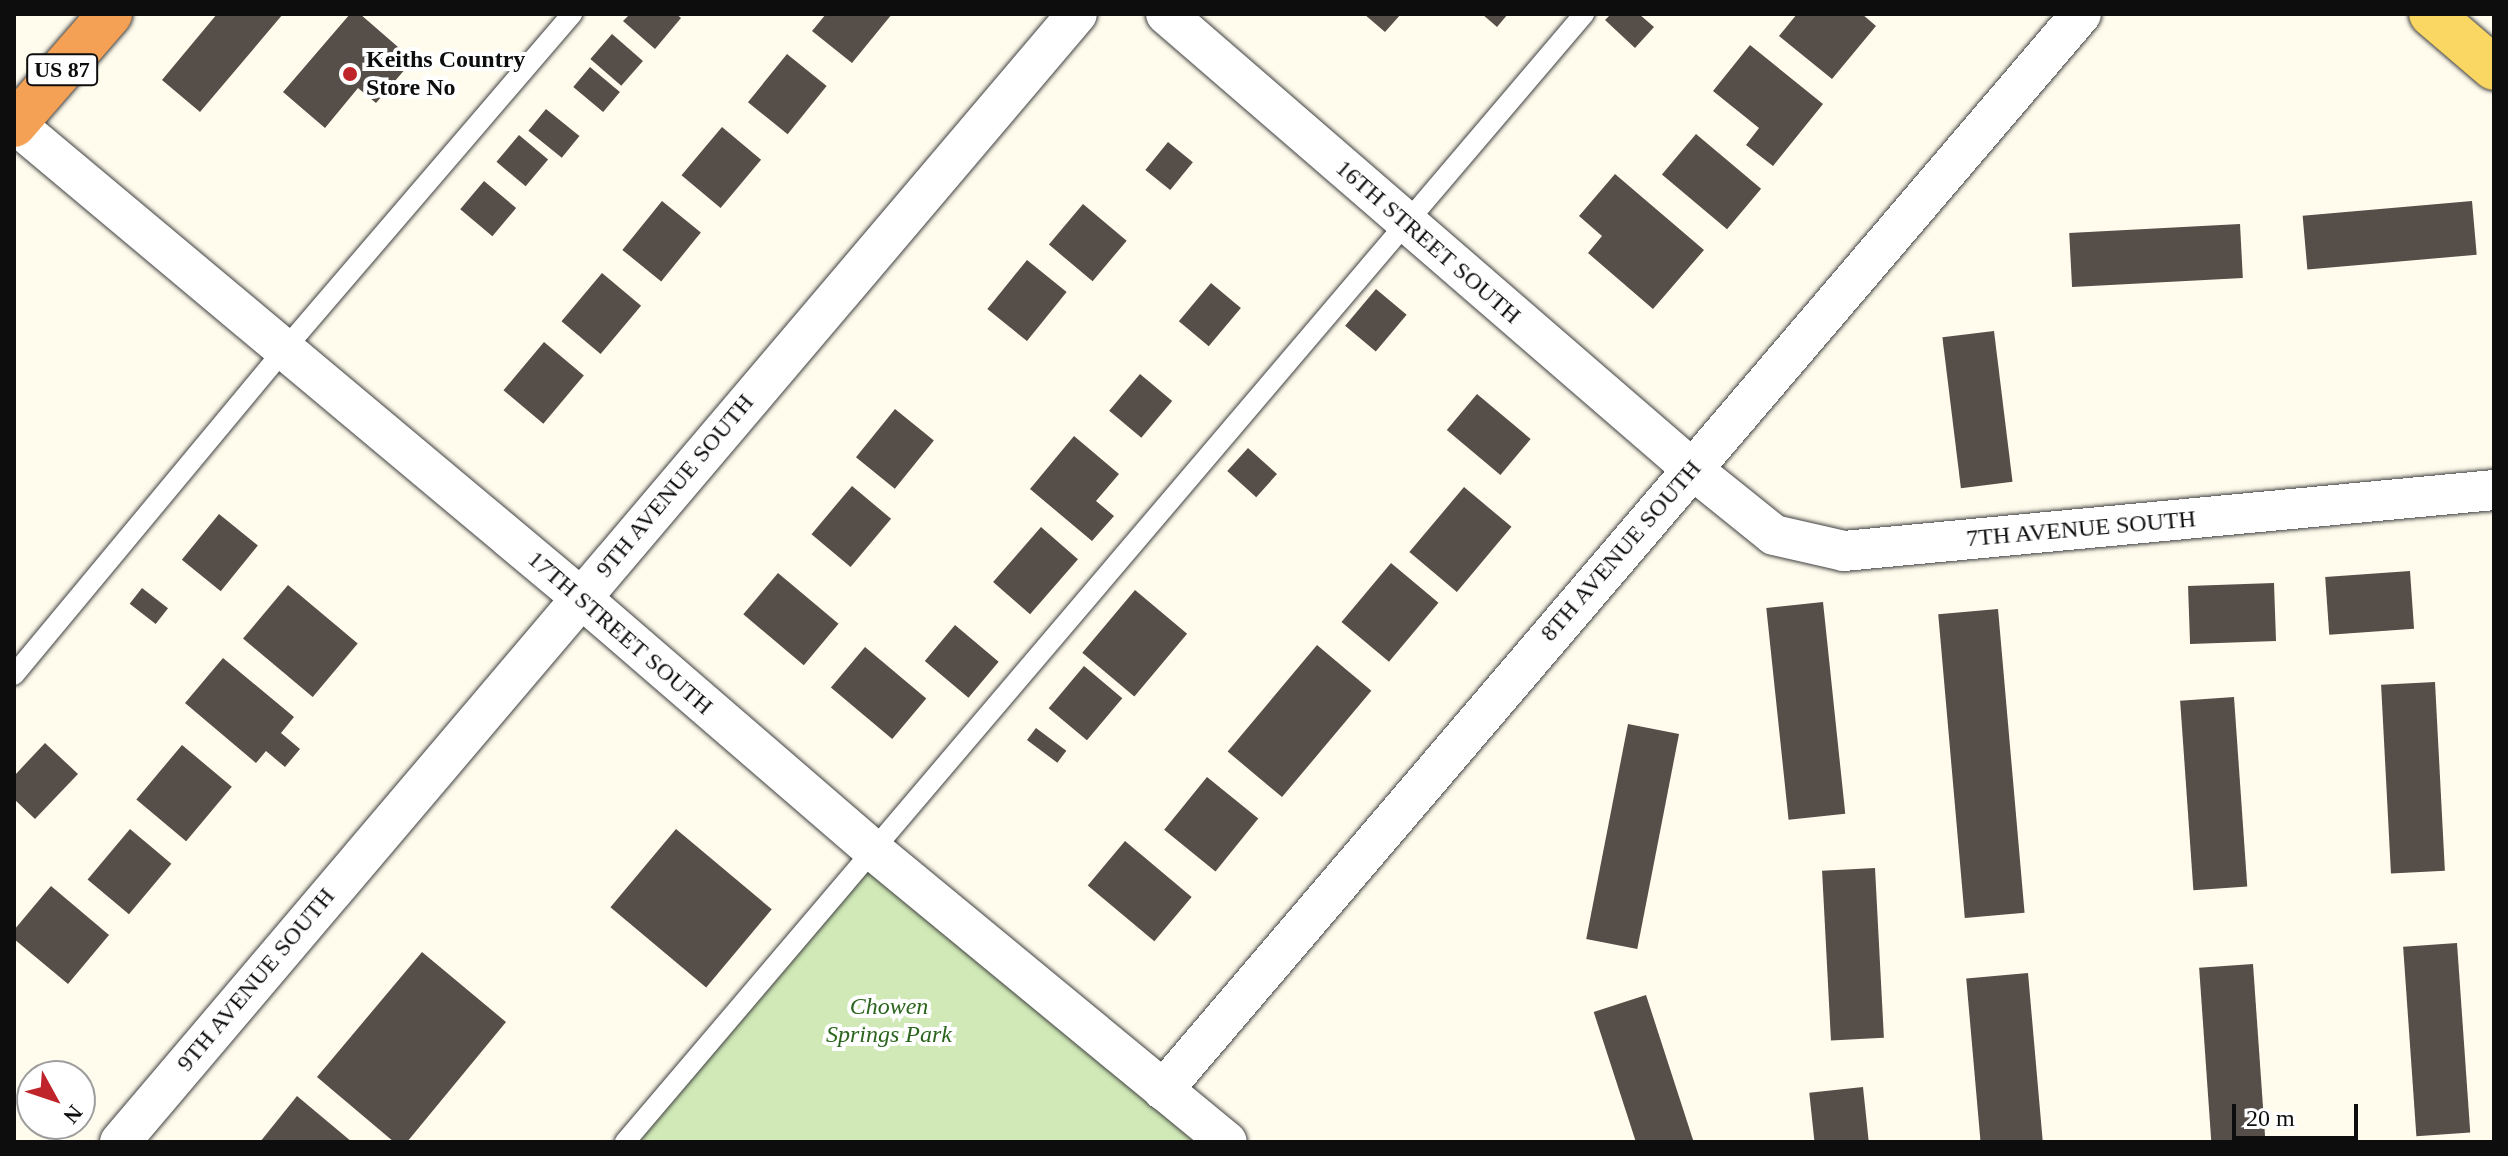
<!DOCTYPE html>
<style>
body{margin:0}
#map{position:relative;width:2508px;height:1156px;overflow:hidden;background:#fffced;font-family:Georgia,serif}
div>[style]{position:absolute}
.green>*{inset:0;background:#d0e9b6}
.building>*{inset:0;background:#564e49;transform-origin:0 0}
.roads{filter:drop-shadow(0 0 2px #404040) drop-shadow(0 0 2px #404040)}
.lane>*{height:20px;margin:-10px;padding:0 10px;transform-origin:10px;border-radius:10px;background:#fff}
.street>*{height:40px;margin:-20px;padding:0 20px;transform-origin:20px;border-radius:20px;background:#fff}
.primary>*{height:44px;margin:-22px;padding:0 22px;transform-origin:22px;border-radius:22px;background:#f9d762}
.highway>*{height:44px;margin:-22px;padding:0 22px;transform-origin:22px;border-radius:22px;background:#f5a155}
.dots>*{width:22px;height:22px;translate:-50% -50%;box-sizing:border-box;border:4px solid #fff;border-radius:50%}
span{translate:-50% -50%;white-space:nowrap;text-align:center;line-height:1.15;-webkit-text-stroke:8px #fff;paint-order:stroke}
.shield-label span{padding:2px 6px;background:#fff;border:2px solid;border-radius:6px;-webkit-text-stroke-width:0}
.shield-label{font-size:22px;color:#0d0d0d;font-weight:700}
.poi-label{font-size:24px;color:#0d0d0d;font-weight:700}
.left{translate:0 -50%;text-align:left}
.street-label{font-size:24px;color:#0d0d0d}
.park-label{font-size:24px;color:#2b651d;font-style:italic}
.frame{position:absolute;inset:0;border:16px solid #0d0d0d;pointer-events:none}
.north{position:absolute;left:16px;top:1060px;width:80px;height:80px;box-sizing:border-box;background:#fff;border:2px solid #9e9e9e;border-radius:50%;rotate:130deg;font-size:22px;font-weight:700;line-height:32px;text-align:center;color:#0d0d0d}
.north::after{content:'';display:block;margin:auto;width:28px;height:36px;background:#be2429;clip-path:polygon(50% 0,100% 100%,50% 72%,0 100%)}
.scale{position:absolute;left:2232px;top:1104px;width:126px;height:36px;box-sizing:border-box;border:4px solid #0d0d0d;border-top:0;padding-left:10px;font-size:24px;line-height:28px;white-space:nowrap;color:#0d0d0d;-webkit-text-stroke:6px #fff;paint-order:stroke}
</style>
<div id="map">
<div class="green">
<i style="clip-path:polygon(874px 851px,1226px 1142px,625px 1142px)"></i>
</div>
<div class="building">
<i style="clip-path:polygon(217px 14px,283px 14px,200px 112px,162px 80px)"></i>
<i style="clip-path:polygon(350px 14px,360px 14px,413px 60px,376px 103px,358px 88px,325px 128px,283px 92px)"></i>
<i style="clip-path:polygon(630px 14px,676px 14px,681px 18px,655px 49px,623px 21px)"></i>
<i style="clip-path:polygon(826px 14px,892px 14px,852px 63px,812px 31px)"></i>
<i style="clip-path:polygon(1364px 14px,1401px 14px,1385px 32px)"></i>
<i style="clip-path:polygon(1482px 14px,1508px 14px,1497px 27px)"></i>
<i style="clip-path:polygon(1611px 14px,1639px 14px,1654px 27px,1635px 48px,1605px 20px)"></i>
<i style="clip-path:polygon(1797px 14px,1862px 14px,1876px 26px,1832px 79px,1779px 36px)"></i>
<i style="left:612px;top:34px;width:41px;height:33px;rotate:41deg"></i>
<i style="clip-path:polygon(1750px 45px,1823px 104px,1773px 166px,1746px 145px,1759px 128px,1713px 91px)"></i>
<i style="left:787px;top:54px;width:51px;height:62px;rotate:39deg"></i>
<i style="left:590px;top:67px;width:39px;height:26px;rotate:40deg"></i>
<i style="left:546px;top:109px;width:43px;height:28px;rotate:39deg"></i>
<i style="left:722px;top:127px;width:51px;height:63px;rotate:40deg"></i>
<i style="left:1696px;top:134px;width:85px;height:53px;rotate:40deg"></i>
<i style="left:519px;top:135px;width:38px;height:35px;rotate:40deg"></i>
<i style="left:1168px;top:142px;width:32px;height:36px;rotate:39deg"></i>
<i style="clip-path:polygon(1615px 174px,1704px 250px,1653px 309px,1588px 253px,1602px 236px,1579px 216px)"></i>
<i style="left:484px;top:181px;width:42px;height:37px;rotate:40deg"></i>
<i style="left:662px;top:201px;width:50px;height:63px;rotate:39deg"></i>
<i style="left:2472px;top:201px;width:54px;height:170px;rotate:85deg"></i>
<i style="left:1083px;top:204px;width:57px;height:53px;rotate:40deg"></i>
<i style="left:2240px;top:224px;width:54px;height:171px;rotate:87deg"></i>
<i style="left:1027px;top:260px;width:51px;height:63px;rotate:39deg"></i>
<i style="left:602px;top:273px;width:51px;height:63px;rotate:40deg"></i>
<i style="left:1211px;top:283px;width:39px;height:50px;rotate:40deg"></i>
<i style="left:1376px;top:289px;width:40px;height:48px;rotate:40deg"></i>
<i style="left:1994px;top:331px;width:152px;height:52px;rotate:83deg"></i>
<i style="left:544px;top:342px;width:52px;height:63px;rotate:40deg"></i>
<i style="left:1140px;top:374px;width:42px;height:48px;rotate:40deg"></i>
<i style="left:1477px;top:394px;width:70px;height:47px;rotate:40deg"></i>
<i style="left:895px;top:409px;width:50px;height:62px;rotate:39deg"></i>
<i style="clip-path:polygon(1074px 436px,1119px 474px,1096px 501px,1114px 516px,1092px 541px,1030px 489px)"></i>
<i style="left:1248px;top:448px;width:39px;height:31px;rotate:42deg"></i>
<i style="left:852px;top:486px;width:51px;height:63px;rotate:40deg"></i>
<i style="left:1464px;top:487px;width:62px;height:85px;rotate:40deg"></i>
<i style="left:219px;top:514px;width:50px;height:59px;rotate:39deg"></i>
<i style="left:1041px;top:527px;width:49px;height:73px;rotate:41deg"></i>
<i style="left:1391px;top:563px;width:62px;height:77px;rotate:40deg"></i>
<i style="left:2410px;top:571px;width:58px;height:85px;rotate:86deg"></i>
<i style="left:778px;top:573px;width:79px;height:54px;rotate:40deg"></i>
<i style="left:2274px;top:583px;width:58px;height:86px;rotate:88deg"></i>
<i style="left:288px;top:585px;width:91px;height:70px;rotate:40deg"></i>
<i style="left:142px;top:588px;width:33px;height:20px;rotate:38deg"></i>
<i style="left:1135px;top:590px;width:68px;height:82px;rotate:40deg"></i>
<i style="left:1823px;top:602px;width:213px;height:57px;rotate:84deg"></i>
<i style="left:1998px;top:609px;width:305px;height:60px;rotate:85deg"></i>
<i style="left:955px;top:625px;width:57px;height:47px;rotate:40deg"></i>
<i style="left:1317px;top:645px;width:71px;height:139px;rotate:40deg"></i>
<i style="left:865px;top:647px;width:80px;height:53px;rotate:40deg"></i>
<i style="clip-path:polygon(223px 658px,294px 717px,281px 733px,300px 749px,285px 767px,266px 751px,256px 763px,185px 703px)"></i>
<i style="left:1084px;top:666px;width:50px;height:55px;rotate:40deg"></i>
<i style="left:2435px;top:682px;width:189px;height:54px;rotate:87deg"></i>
<i style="left:2234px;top:697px;width:190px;height:54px;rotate:86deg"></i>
<i style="left:1628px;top:724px;width:52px;height:219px;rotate:11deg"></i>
<i style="left:1036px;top:728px;width:38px;height:15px;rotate:37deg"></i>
<i style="clip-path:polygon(45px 743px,78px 774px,35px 819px,14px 799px,14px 776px)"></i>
<i style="left:182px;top:745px;width:65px;height:71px;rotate:40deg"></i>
<i style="left:1207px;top:777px;width:66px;height:68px;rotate:39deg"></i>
<i style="left:130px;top:829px;width:54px;height:66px;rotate:40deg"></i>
<i style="left:676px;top:829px;width:125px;height:102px;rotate:40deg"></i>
<i style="left:1125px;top:841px;width:87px;height:58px;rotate:40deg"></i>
<i style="left:1875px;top:868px;width:170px;height:53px;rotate:87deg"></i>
<i style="clip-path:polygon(51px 886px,109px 935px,68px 984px,14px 939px,14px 930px)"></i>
<i style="left:2457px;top:943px;width:190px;height:54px;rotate:86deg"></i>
<i style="clip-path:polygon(422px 952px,506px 1022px,407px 1142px,394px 1142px,317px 1077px)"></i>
<i style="left:2253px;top:964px;width:178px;height:54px;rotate:86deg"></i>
<i style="left:2028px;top:973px;width:170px;height:62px;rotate:85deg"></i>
<i style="left:1646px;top:995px;width:155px;height:55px;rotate:72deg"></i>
<i style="left:1863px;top:1087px;width:55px;height:54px;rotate:84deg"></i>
<i style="clip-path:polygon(297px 1096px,352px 1142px,260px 1142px)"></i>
</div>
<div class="roads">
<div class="lane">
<i style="left:14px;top:675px;width:423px;rotate:-50.3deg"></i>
<i style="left:284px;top:350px;width:443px;rotate:-49.4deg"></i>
<i style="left:625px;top:1142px;width:1481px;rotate:-49.63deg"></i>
</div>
<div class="street">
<i style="left:1166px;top:14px;width:695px;rotate:40.86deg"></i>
<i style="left:1692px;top:469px;width:105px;rotate:38.8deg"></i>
<i style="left:1774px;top:535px;width:72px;rotate:12.9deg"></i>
<i style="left:1844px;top:551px;width:653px;rotate:-5.36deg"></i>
<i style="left:14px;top:123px;width:738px;rotate:39.94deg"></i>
<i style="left:580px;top:597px;width:389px;rotate:40.8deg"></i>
<i style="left:874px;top:851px;width:457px;rotate:39.5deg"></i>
<i style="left:1163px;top:1090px;width:1414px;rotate:-49.53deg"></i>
<i style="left:120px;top:1142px;width:1479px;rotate:-49.69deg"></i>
</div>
<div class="primary">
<i style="left:2431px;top:14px;width:83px;rotate:40.6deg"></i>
</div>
<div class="highway">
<i style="left:14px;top:125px;width:147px;rotate:-49.1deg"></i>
</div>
</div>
<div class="dots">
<i style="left:350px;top:74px;background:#be2429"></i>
</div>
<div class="shield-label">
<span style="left:62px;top:70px">US 87</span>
</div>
<div class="poi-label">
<span class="left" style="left:366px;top:74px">Keiths Country<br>Store No</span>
</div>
<div class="street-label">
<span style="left:1428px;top:242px;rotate:41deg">16TH STREET SOUTH</span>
<span style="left:675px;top:486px;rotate:-50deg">9TH AVENUE SOUTH</span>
<span style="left:2081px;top:529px;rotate:-5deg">7TH AVENUE SOUTH</span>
<span style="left:1621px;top:551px;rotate:-49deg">8TH AVENUE SOUTH</span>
<span style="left:620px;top:633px;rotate:41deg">17TH STREET SOUTH</span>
<span style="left:256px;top:980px;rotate:-50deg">9TH AVENUE SOUTH</span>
</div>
<div class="park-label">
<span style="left:889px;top:1021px">Chowen<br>Springs Park</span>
</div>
<div class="frame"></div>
<div class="north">N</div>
<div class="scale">20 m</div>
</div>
